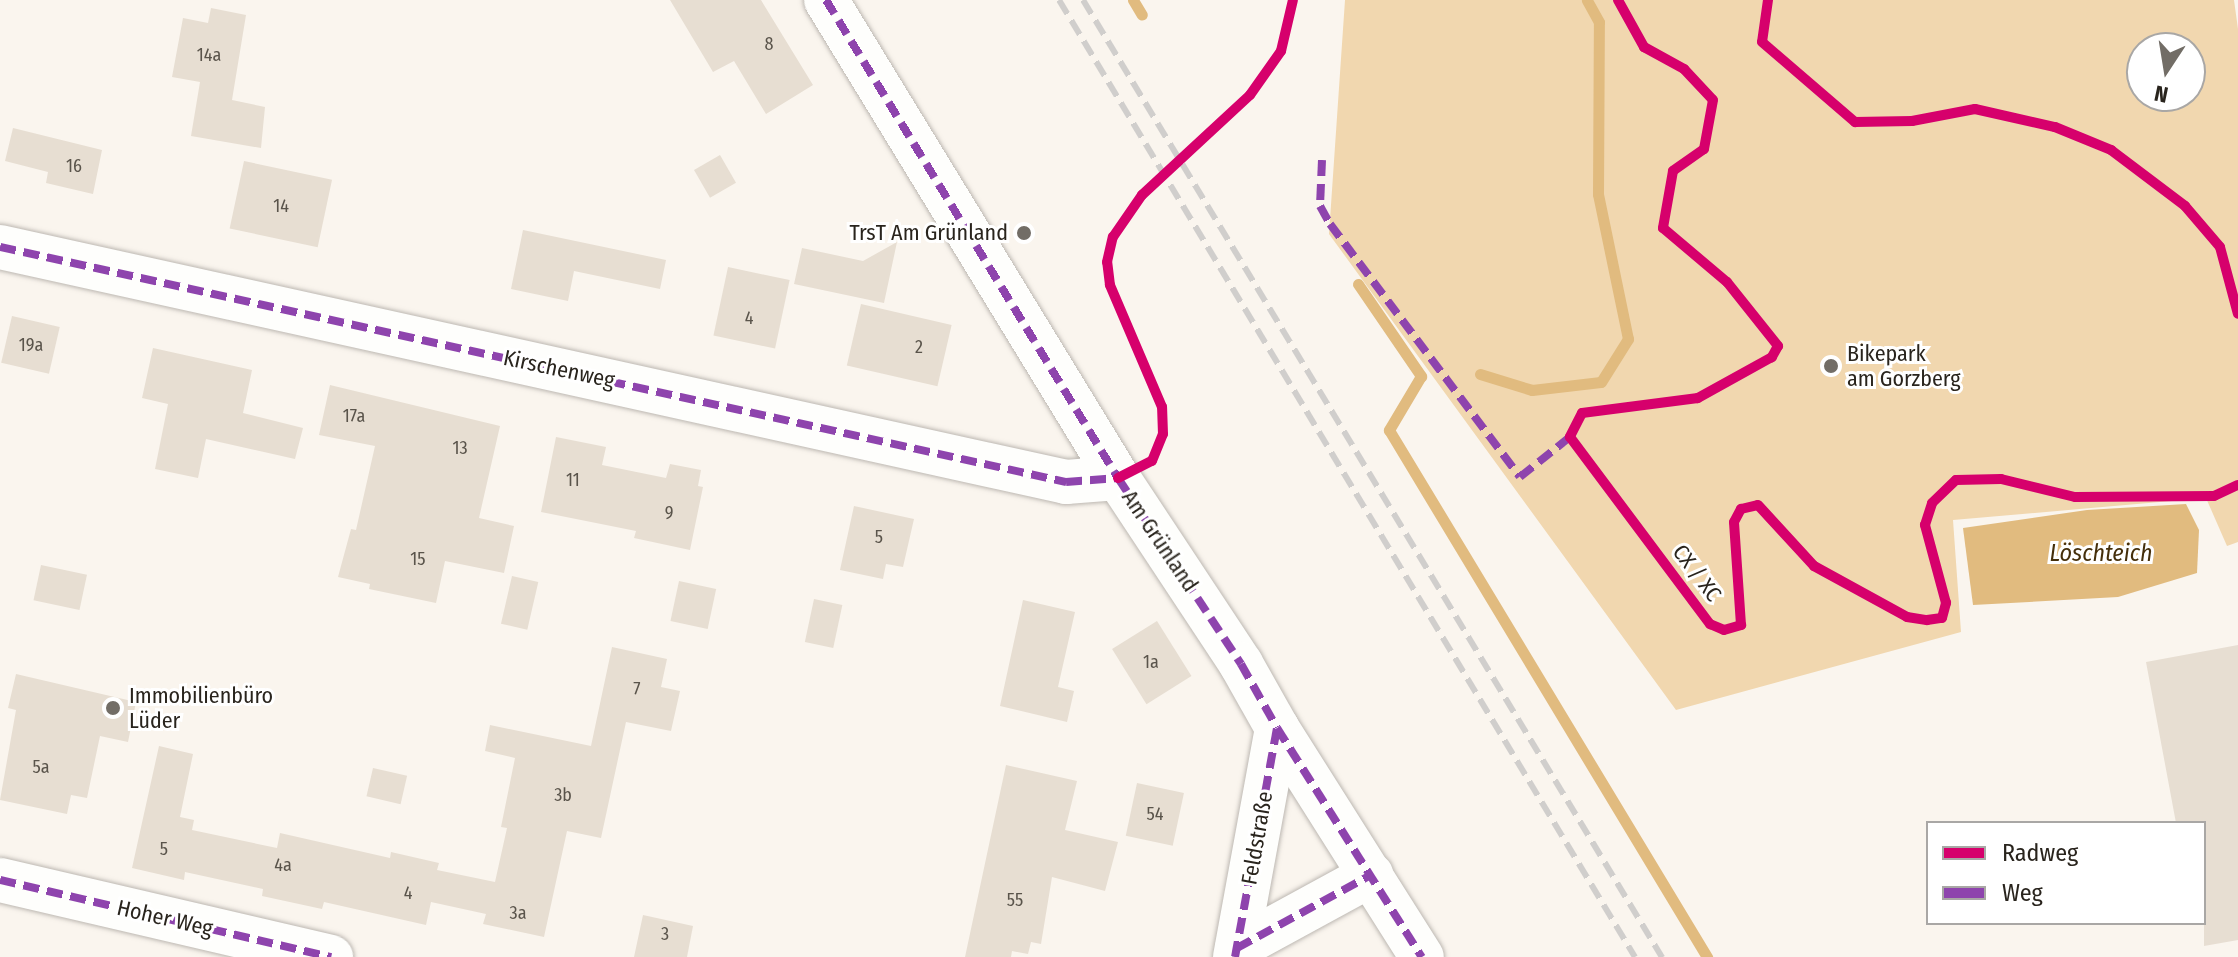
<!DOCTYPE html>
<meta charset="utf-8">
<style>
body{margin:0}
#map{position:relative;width:2238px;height:957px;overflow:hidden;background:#faf5ee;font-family:"Fira Sans Condensed",sans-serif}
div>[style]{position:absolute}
.green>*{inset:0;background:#f1d7af}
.water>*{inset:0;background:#e1bb7f}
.stream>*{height:11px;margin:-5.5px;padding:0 5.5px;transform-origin:5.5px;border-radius:5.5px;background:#e1bb7f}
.building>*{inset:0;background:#e7ded2;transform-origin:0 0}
.roads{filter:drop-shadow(0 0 2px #bdb8b2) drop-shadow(0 0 2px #bdb8b2)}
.minor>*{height:44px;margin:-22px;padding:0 22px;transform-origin:22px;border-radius:22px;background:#fefefc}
.rail>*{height:6px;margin-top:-3px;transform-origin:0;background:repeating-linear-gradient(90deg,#d0cecc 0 16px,transparent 0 24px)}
.quiet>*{height:8px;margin-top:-4px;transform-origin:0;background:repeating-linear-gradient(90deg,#8e44ad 0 16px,transparent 0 24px)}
.cycleway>*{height:10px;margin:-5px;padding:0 5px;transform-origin:5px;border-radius:5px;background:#d6006c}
.dots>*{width:22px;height:22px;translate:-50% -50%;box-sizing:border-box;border:4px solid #fff;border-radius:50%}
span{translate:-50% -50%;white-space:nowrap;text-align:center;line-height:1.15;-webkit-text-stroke:6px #fff;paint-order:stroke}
.number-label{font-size:18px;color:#5a544b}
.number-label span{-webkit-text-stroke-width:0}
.poi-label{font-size:22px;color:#29241d}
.right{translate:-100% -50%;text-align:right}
.left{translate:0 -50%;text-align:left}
.street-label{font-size:22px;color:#29241d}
.water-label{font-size:24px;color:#452f0b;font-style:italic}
.legend{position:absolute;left:1926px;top:821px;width:280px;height:104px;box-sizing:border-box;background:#fff;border:2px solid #a9a7a5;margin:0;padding:10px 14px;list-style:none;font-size:24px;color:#29241d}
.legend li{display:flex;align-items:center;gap:16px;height:40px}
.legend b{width:40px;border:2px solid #a9a7a5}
.north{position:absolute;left:2126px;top:32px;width:80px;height:80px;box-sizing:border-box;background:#fff;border:2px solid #a9a7a5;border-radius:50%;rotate:192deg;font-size:22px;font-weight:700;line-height:32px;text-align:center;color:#29241d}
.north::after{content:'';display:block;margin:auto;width:28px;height:36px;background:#726d66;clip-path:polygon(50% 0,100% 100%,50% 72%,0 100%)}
</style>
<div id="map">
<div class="green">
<i style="clip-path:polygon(evenodd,1345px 0,2234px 0,2238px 29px,2238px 542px,2227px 546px,2206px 498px,1953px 520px,1961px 632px,1676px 710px,1329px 234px,1345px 0,2142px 48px,2190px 48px,2190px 96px,2142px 96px,2142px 48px)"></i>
</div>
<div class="water">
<i style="clip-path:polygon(2186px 504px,2199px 530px,2197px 573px,2118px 597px,1973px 605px,1963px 528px,2087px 510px)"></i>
</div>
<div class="stream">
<i style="left:1133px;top:0;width:17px;rotate:59deg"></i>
<i style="left:1358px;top:284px;width:112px;rotate:55.6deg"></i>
<i style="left:1421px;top:376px;width:63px;rotate:120.7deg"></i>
<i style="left:1389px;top:430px;width:616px;rotate:58.89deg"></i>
<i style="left:1480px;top:374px;width:54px;rotate:17.1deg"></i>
<i style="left:1532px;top:390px;width:69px;rotate:-6.6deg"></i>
<i style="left:1601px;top:382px;width:51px;rotate:-57.9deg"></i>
<i style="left:1628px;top:339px;width:148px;rotate:-101.7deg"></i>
<i style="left:1598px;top:194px;width:172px;rotate:-89.7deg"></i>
<i style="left:1599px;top:22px;width:25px;rotate:-119deg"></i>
</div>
<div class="building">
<i style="clip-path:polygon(670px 0,761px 0,813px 85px,766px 114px,734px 61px,713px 72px)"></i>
<i style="clip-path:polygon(211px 8px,246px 15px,232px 100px,265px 107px,261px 148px,191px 136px,200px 82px,172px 77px,183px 18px,208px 23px)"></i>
<i style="clip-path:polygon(13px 128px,102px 150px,93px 194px,46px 183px,48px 172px,5px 161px)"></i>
<i style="left:720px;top:155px;width:32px;height:30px;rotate:60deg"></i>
<i style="left:244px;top:161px;width:90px;height:69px;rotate:12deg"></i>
<i style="clip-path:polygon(523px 230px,666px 260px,660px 289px,574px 271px,568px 301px,511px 289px)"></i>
<i style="clip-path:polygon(897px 242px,884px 303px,794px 284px,802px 248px,863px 261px)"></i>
<i style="left:728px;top:267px;width:63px;height:70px;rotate:12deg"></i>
<i style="left:861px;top:304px;width:93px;height:63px;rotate:13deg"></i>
<i style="left:12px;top:316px;width:49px;height:48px;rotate:13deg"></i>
<i style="clip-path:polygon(153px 348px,252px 370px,243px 413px,303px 428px,295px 459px,206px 439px,198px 478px,155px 469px,168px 404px,142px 398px)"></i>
<i style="clip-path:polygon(330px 385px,500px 426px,479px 518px,514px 526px,504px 573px,445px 561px,436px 603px,369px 589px,370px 584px,338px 577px,351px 529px,356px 530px,375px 446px,319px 435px)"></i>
<i style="clip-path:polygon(556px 437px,606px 447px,602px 465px,666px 478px,670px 464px,701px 470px,698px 486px,703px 487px,690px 550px,634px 538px,636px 531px,541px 512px)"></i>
<i style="clip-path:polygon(854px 506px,914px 519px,903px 567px,886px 564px,883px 579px,840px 570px)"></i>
<i style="left:41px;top:565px;width:47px;height:36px;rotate:12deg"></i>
<i style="left:512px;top:576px;width:27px;height:49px;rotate:13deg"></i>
<i style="left:679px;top:581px;width:38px;height:41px;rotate:12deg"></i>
<i style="left:814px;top:599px;width:29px;height:44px;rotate:12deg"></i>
<i style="clip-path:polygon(1023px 600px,1075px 612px,1058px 687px,1074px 691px,1067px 722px,1000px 706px)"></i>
<i style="left:1157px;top:621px;width:65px;height:53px;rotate:58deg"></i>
<i style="clip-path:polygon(2238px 645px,2238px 940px,2204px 946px,2204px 823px,2176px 823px,2146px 662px)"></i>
<i style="clip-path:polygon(612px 647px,667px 659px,661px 687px,680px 691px,671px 731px,626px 722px,601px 838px,567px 831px,544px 937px,483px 924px,486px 914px,431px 902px,426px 925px,324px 902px,322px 909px,262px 896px,263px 889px,185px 872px,184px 880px,132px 868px,159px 746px,193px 754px,180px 817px,194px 820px,192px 830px,277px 848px,280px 833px,390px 858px,391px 852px,439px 863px,437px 870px,495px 882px,507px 828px,501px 827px,515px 758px,485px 751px,490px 725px,591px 746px)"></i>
<i style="clip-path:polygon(16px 674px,136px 702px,128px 742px,100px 736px,87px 798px,71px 795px,67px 814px,0 800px,16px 710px,8px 708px)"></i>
<i style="clip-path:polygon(1006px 765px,1077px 781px,1065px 830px,1118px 842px,1105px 891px,1052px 877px,1041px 944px,1031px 942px,1028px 954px,1012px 951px,1011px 957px,965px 957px)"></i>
<i style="left:373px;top:768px;width:35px;height:29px;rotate:13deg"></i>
<i style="left:1137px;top:783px;width:48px;height:54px;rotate:12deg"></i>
<i style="clip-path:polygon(643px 915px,693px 926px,687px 957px,634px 957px)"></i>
</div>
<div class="roads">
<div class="minor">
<i style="left:826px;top:0;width:560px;rotate:58.58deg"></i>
<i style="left:1118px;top:478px;width:223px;rotate:56.5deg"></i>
<i style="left:1241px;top:664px;width:73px;rotate:60.6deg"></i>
<i style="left:1277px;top:728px;width:271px;rotate:57.7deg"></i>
<i style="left:0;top:247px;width:1092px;rotate:12.43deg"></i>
<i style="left:1066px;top:482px;width:52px;rotate:-4.4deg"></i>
<i style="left:0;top:880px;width:340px;rotate:13.1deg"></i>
<i style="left:1237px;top:948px;width:153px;rotate:-28.6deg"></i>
<i style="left:1235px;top:957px;width:233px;rotate:-79.6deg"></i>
</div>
</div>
<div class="rail">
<i style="left:1059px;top:0;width:1117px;rotate:58.96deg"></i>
<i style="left:1083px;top:0;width:1119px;rotate:58.83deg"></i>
</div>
<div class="quiet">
<i style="left:826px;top:0;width:560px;rotate:58.58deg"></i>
<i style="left:1118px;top:478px;width:223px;rotate:56.5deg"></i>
<i style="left:1241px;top:664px;width:73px;rotate:60.6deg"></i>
<i style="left:1277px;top:728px;width:271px;rotate:57.7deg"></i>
<i style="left:1322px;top:160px;width:46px;rotate:92.5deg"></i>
<i style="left:1320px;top:206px;width:21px;rotate:61deg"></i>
<i style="left:1330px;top:224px;width:316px;rotate:53.1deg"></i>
<i style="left:1520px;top:477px;width:64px;rotate:-38.7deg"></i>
<i style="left:0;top:247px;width:1092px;rotate:12.43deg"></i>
<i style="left:1066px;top:482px;width:52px;rotate:-4.4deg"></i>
<i style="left:0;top:880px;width:340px;rotate:13.1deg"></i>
<i style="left:1237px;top:948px;width:153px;rotate:-28.6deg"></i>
<i style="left:1235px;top:957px;width:233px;rotate:-79.6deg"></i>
</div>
<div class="cycleway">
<i style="left:1618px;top:0;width:54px;rotate:61deg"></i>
<i style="left:1644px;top:47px;width:46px;rotate:28.8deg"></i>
<i style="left:1684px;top:69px;width:42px;rotate:46.9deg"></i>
<i style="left:1713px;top:100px;width:50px;rotate:100.4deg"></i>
<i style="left:1704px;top:149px;width:38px;rotate:145deg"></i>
<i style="left:1673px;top:171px;width:58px;rotate:100deg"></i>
<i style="left:1663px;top:228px;width:84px;rotate:40.2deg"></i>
<i style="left:1727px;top:282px;width:82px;rotate:51.4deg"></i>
<i style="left:1778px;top:346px;width:13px;rotate:119deg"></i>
<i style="left:1772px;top:357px;width:85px;rotate:151deg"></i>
<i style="left:1698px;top:398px;width:117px;rotate:172.6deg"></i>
<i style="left:1582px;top:413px;width:27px;rotate:117deg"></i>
<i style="left:1570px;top:437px;width:234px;rotate:53.2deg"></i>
<i style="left:1710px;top:624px;width:15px;rotate:23deg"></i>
<i style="left:1724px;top:630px;width:18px;rotate:-16deg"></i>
<i style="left:1741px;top:625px;width:103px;rotate:-93.9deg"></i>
<i style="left:1734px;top:522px;width:15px;rotate:-62deg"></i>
<i style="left:1741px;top:509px;width:17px;rotate:-13deg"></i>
<i style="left:1758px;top:505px;width:83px;rotate:47.4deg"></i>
<i style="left:1814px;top:566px;width:106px;rotate:28.7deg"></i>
<i style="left:1907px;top:617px;width:20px;rotate:9deg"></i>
<i style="left:1927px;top:620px;width:15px;rotate:-8deg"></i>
<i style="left:1942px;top:618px;width:16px;rotate:-75deg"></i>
<i style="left:1946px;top:603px;width:81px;rotate:-105.1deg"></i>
<i style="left:1925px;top:525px;width:23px;rotate:-72deg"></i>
<i style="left:1932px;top:503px;width:33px;rotate:-44deg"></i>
<i style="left:1956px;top:480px;width:45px;rotate:-1.3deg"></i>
<i style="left:2001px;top:479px;width:76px;rotate:13.7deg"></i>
<i style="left:2075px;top:497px;width:139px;rotate:-0.4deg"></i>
<i style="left:2214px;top:496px;width:26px;rotate:-25deg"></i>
<i style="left:1768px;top:0;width:42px;rotate:98.1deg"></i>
<i style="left:1762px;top:42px;width:123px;rotate:40.7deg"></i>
<i style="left:1855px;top:122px;width:57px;rotate:-1deg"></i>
<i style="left:1912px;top:121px;width:64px;rotate:-10.8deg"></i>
<i style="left:1975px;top:109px;width:82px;rotate:12.7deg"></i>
<i style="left:2055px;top:127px;width:61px;rotate:22.3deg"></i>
<i style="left:2111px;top:150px;width:93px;rotate:37.1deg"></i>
<i style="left:2185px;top:206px;width:54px;rotate:49.5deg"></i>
<i style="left:2220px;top:247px;width:69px;rotate:75deg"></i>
<i style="left:1118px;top:478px;width:38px;rotate:-27deg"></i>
<i style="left:1152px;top:461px;width:29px;rotate:-68deg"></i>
<i style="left:1163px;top:434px;width:27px;rotate:-92deg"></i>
<i style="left:1162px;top:407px;width:133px;rotate:-113.1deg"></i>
<i style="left:1110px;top:285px;width:23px;rotate:-97deg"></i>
<i style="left:1107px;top:262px;width:26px;rotate:-77deg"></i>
<i style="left:1113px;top:237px;width:51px;rotate:-55.4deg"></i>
<i style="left:1142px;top:195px;width:147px;rotate:-42.8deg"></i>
<i style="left:1250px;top:95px;width:54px;rotate:-54.8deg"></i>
<i style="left:1281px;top:51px;width:52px;rotate:-76.8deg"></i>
</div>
<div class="dots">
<i style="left:1024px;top:233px;background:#726d66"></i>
<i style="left:1831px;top:366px;background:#726d66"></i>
<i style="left:113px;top:708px;background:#726d66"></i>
</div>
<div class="number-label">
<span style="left:769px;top:44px">8</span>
<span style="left:209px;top:55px">14a</span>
<span style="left:74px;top:166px">16</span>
<span style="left:281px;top:206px">14</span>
<span style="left:749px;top:318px">4</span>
<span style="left:31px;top:345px">19a</span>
<span style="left:919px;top:347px">2</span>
<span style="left:354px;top:416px">17a</span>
<span style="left:460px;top:448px">13</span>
<span style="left:573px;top:480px">11</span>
<span style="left:669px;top:513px">9</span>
<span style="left:879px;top:537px">5</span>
<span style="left:418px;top:559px">15</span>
<span style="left:1151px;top:662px">1a</span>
<span style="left:637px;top:689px">7</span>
<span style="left:41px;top:767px">5a</span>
<span style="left:563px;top:795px">3b</span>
<span style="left:1155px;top:814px">54</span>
<span style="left:164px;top:849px">5</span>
<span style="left:283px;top:865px">4a</span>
<span style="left:408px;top:893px">4</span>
<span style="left:1015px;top:900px">55</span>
<span style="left:518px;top:913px">3a</span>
<span style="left:665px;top:934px">3</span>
</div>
<div class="poi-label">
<span class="right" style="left:1008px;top:233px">TrsT Am Grünland</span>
<span class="left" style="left:1847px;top:366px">Bikepark<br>am Gorzberg</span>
<span class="left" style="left:129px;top:708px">Immobilienbüro<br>Lüder</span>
</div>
<div class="street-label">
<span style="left:559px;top:369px;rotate:12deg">Kirschenweg</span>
<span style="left:1160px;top:541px;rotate:56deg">Am Grünland</span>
<span style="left:1697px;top:573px;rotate:53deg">CX / XC</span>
<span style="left:1257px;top:838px;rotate:-80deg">Feldstraße</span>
<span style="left:165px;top:918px;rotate:13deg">Hoher Weg</span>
</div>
<div class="water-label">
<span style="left:2101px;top:554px">Löschteich</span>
</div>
<ul class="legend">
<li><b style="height:10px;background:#d6006c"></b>Radweg</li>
<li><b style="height:10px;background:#8e44ad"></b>Weg</li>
</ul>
<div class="north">N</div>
</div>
